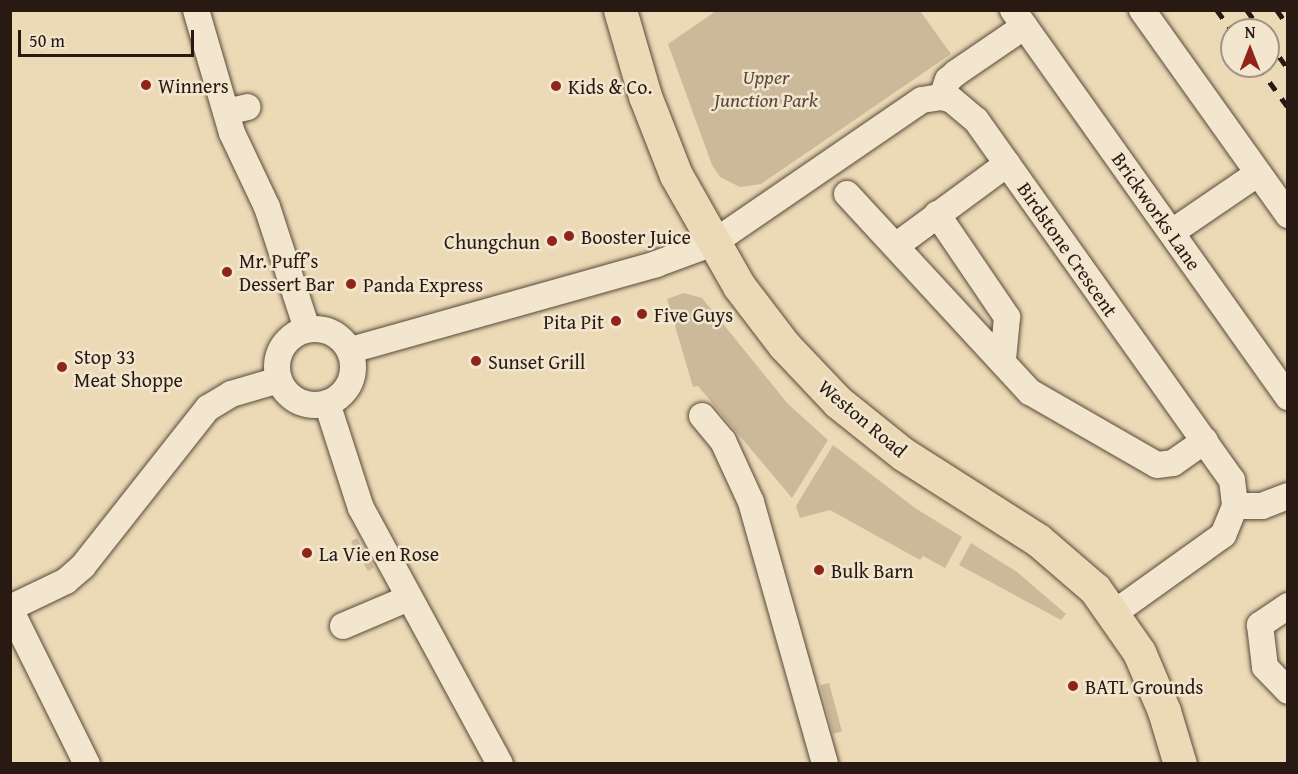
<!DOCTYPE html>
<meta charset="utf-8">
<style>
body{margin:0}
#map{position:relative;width:1298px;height:774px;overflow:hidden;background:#ecd9b5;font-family:"Gentium Book Plus",serif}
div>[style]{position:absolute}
.green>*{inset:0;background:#cbb999;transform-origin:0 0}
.roads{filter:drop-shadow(0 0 2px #594a3b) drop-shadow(0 0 2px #594a3b)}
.minor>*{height:26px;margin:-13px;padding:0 13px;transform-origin:13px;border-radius:13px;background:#f3e6cf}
.minor>.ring{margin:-13px;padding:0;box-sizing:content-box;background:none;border:26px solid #f3e6cf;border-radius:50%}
.major>*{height:33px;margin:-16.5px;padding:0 16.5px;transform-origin:16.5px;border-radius:16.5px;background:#ecd9b5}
.rail>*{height:4.5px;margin-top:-2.25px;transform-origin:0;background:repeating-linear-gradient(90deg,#281a12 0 10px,transparent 0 20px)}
.dots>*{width:16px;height:16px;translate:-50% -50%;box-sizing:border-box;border:3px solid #f3e6cf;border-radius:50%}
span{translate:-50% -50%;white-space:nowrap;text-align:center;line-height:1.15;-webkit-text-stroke:5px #f3e6cf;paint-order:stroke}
.park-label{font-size:20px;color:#594a3a;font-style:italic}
.poi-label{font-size:20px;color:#281a12}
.left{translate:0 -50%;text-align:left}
.right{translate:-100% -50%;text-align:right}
.street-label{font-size:20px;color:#281a12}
.frame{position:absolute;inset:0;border:12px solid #281a12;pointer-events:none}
.north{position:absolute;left:1220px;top:18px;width:60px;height:60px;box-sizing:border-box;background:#f3e6cf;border:2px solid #a29483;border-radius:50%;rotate:0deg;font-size:16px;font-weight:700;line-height:24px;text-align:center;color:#281a12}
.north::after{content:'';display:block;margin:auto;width:21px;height:27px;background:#8f2418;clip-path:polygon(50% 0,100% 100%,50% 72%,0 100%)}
.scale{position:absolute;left:18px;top:30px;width:176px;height:27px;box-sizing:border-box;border:3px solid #281a12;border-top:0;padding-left:8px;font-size:18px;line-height:21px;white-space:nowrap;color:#281a12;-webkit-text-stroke:4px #f3e6cf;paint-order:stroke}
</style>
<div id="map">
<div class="green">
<i style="clip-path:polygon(920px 11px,951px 54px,761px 184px,740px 187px,720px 177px,712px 165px,668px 44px,716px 11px)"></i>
<i style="clip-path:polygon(684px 293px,702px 298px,788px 404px,828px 440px,792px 498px,698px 386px,693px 387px,667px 299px)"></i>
<i style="clip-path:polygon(833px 445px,915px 508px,962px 537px,945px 568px,923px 556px,920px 560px,830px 510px,800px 518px,796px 506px)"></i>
<i style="left:357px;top:538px;width:34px;height:7px;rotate:60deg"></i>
<i style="clip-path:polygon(971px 543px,1017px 572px,1066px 614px,1061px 620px,959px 565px)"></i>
<i style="left:829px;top:683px;width:50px;height:9px;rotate:75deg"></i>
</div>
<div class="roads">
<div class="minor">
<i style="left:196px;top:10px;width:128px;rotate:73.7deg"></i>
<i style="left:232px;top:133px;width:82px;rotate:64.7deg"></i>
<i style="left:267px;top:207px;width:128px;rotate:71.8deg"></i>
<i style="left:1013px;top:10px;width:475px;rotate:54.6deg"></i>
<i style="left:1142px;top:10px;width:252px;rotate:54.5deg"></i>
<i style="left:942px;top:97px;width:18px;rotate:-71deg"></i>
<i style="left:948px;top:80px;width:11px;rotate:-41deg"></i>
<i style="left:956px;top:73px;width:83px;rotate:-34.3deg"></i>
<i style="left:226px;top:112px;width:22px;rotate:-13deg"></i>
<i style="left:847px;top:194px;width:270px;rotate:47.3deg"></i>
<i style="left:1030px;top:392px;width:146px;rotate:29.9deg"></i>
<i style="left:1157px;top:465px;width:16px;rotate:-7deg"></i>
<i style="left:1173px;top:463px;width:39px;rotate:-35deg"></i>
<i style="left:937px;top:214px;width:125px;rotate:55.8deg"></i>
<i style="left:1007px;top:317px;width:42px;rotate:95.4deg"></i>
<i style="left:1172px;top:232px;width:103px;rotate:-34.3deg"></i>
<i style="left:897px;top:245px;width:137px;rotate:-36.4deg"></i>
<i class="ring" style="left:277px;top:329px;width:50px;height:50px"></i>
<i style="left:351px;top:350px;width:317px;rotate:-15.7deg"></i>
<i style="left:656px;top:264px;width:61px;rotate:-20.2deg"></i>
<i style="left:713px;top:243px;width:253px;rotate:-34.4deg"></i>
<i style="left:922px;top:100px;width:20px;rotate:-9deg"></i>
<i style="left:942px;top:97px;width:10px;rotate:17deg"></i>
<i style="left:952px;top:100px;width:31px;rotate:40deg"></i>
<i style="left:976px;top:120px;width:442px;rotate:54.6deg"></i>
<i style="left:1232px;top:480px;width:26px;rotate:83deg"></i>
<i style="left:1235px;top:506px;width:31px;rotate:112deg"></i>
<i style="left:1223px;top:535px;width:134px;rotate:144.4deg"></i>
<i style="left:327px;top:403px;width:110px;rotate:72.1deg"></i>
<i style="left:361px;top:508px;width:291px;rotate:61.5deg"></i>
<i style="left:702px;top:416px;width:33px;rotate:50deg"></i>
<i style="left:723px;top:441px;width:67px;rotate:65.3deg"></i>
<i style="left:751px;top:502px;width:272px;rotate:74.2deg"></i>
<i style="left:1235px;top:506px;width:27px"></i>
<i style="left:1262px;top:506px;width:28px;rotate:-21deg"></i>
<i style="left:1288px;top:606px;width:34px;rotate:146deg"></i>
<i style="left:1260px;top:625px;width:42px;rotate:83.2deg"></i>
<i style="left:1265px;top:667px;width:33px;rotate:46deg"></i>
<i style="left:10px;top:608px;width:62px;rotate:-25.7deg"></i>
<i style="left:66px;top:581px;width:23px;rotate:-41deg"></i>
<i style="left:83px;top:566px;width:201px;rotate:-51.7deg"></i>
<i style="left:208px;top:408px;width:27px;rotate:-31deg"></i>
<i style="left:231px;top:394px;width:50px;rotate:-16.3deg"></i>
<i style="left:10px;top:609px;width:173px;rotate:63.6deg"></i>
<i style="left:343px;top:626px;width:72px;rotate:-23deg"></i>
</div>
<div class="major">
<i style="left:620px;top:10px;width:90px;rotate:73.8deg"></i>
<i style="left:645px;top:96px;width:85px;rotate:68.6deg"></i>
<i style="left:676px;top:175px;width:128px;rotate:60.4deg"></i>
<i style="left:739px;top:286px;width:74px;rotate:52.7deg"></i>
<i style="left:784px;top:345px;width:79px;rotate:46.5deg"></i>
<i style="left:838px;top:402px;width:83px;rotate:38.7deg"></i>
<i style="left:903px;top:454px;width:160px;rotate:32.5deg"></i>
<i style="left:1038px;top:540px;width:75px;rotate:40.7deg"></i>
<i style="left:1095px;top:589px;width:77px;rotate:55.1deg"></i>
<i style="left:1139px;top:652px;width:64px;rotate:67deg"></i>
<i style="left:1164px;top:711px;width:55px;rotate:73.2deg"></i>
</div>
</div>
<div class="rail">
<i style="left:1217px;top:10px;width:26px;rotate:54deg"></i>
<i style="left:1247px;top:10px;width:24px;rotate:55deg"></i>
<i style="left:1277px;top:10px;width:19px;rotate:55deg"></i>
<i style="left:1268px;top:41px;width:34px;rotate:54deg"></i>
<i style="left:1258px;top:66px;width:51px;rotate:53.8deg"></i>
</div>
<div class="dots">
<i style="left:146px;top:85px;background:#8f2418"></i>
<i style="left:556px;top:86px;background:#8f2418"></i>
<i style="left:569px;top:236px;background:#8f2418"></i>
<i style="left:552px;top:241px;background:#8f2418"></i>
<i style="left:227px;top:272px;background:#8f2418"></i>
<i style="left:351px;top:284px;background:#8f2418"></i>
<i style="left:642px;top:314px;background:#8f2418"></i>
<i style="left:616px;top:321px;background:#8f2418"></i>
<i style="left:476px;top:361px;background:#8f2418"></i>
<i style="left:62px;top:367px;background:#8f2418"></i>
<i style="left:307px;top:553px;background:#8f2418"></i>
<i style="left:819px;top:570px;background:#8f2418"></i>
<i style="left:1073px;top:686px;background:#8f2418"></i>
</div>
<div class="park-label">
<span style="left:766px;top:88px">Upper<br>Junction Park</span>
</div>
<div class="poi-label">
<span class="left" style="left:158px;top:85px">Winners</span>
<span class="left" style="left:568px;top:86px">Kids &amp; Co.</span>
<span class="left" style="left:581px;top:236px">Booster Juice</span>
<span class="right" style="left:540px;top:241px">Chungchun</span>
<span class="left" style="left:239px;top:272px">Mr. Puff’s<br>Dessert Bar</span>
<span class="left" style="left:363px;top:284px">Panda Express</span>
<span class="left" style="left:654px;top:314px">Five Guys</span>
<span class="right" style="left:604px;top:321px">Pita Pit</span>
<span class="left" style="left:74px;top:368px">Stop 33<br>Meat Shoppe</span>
<span class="left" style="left:488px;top:361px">Sunset Grill</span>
<span class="left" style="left:319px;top:553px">La Vie en Rose</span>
<span class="left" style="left:831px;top:570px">Bulk Barn</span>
<span class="left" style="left:1085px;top:686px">BATL Grounds</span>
</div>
<div class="street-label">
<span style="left:1157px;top:211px;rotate:55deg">Brickworks Lane</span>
<span style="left:1068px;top:249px;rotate:55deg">Birdstone Crescent</span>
<span style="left:863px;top:418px;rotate:40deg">Weston Road</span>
</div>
<div class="frame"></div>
<div class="north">N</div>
<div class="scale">50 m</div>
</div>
